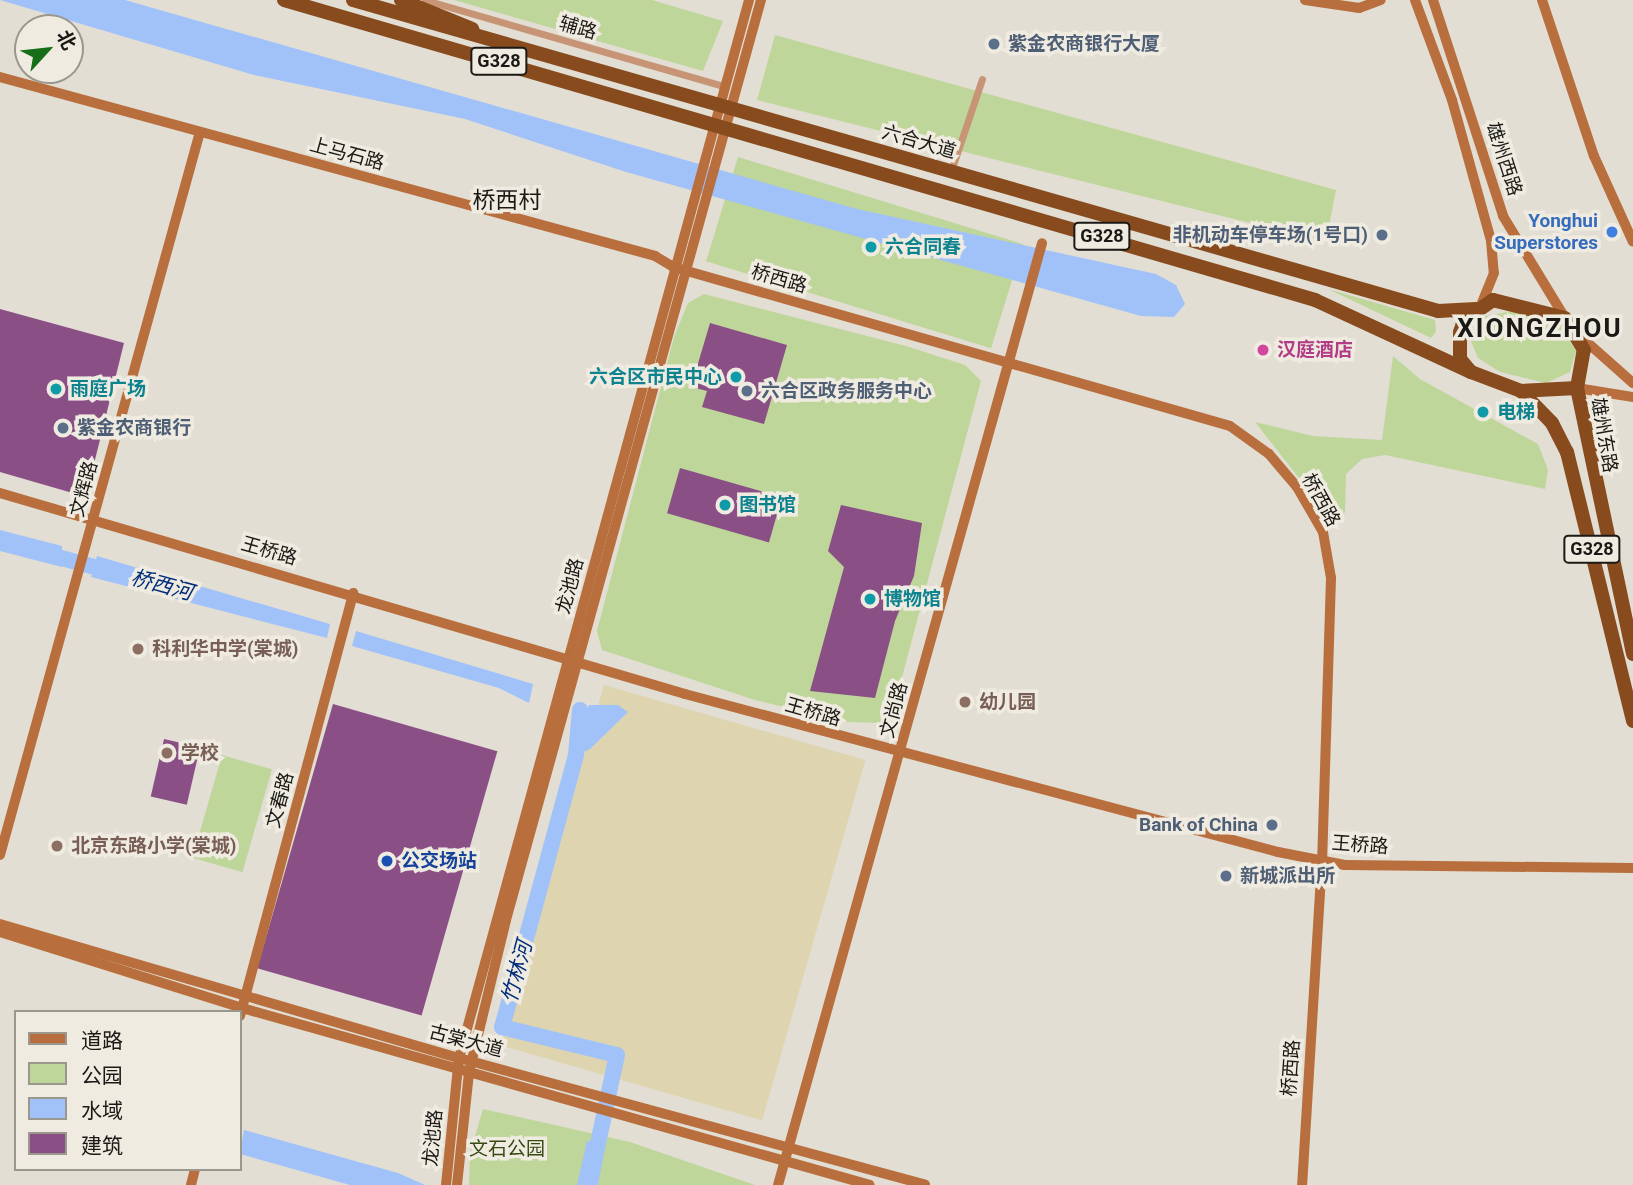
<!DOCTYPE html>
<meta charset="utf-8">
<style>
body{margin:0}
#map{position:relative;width:1633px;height:1185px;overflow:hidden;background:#e2ded4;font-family:Roboto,"Noto Sans SC",sans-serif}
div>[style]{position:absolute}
.green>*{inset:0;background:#bfd69a;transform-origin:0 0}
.sand>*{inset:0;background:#ded5b0;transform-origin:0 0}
.water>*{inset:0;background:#a1c2f9}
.river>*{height:16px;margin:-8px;padding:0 8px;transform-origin:8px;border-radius:8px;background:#a1c2f9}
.building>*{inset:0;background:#8a5085;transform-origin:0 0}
.street>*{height:7px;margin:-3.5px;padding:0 3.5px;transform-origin:3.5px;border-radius:3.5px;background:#c79575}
.secondary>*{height:10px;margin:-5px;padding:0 5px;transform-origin:5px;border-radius:5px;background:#b86f3d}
.highway>*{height:14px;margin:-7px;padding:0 7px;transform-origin:7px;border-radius:7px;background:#874b1e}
.dots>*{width:19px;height:19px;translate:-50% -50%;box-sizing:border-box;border:4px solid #efebe1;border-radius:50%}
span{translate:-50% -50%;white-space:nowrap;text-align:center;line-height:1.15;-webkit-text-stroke:7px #efebe1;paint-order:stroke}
.shield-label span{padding:2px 5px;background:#efebe1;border:2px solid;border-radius:5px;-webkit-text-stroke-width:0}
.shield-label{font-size:18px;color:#1a1915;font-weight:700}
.street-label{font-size:19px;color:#1a1915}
.service-label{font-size:19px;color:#4e5e75;font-weight:700}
.left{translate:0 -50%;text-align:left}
.right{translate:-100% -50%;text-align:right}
.shop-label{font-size:19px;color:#366cbe;font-weight:700}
.culture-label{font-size:19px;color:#0d838f;font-weight:700}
.hotel-label{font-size:19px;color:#b23c85;font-weight:700}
.education-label{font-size:19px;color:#785e54;font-weight:700}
.transit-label{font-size:19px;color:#164399;font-weight:700}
.park-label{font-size:19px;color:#374912}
.water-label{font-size:21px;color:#012e7a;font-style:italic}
.quarter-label{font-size:23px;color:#1a1915}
.district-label{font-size:26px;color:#1a1915;font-weight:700;letter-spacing:2px}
.legend{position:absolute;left:14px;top:1010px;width:228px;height:161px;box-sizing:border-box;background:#efebe1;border:2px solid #9a978f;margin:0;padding:9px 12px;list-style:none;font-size:21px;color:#1a1915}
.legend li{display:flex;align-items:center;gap:14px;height:35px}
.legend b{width:35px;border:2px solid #9a978f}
.north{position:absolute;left:14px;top:14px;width:70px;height:70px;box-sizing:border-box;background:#efebe1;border:2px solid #9a978f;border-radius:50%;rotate:63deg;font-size:19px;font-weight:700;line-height:28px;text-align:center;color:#1a1915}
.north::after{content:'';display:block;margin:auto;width:24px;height:32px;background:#166e18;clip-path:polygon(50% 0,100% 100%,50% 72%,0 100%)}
</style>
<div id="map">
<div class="green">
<i style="clip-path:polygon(454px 0,652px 0,723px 21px,703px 71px)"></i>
<i style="clip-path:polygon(775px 35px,1336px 190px,1326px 242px,757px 100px)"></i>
<i style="left:738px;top:157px;width:298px;height:109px;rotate:17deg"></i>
<i style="clip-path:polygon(1328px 289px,1435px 320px,1436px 332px,1431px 338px)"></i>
<i style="clip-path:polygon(704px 294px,906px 346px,965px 365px,981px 381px,893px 711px,883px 723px,848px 722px,755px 700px,602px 650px,597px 631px,674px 337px,688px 303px)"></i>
<i style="clip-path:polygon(1513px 311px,1561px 326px,1576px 351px,1570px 372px,1546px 383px,1500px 372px,1478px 358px,1470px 339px,1481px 317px)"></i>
<i style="clip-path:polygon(1393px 356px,1420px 379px,1538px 444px,1548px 470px,1545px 489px,1385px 455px,1362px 459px,1346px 474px,1345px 512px,1332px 520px,1255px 422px,1313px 436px,1382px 440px)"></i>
<i style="left:222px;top:755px;width:52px;height:107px;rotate:16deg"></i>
<i style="clip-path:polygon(483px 1109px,630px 1142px,755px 1185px,469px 1185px,470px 1153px)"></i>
</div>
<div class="sand">
<i style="left:604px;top:685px;width:272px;height:375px;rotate:16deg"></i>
</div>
<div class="water">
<i style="clip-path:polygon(0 0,125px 0,857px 209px,1156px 274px,1176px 285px,1185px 304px,1174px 317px,1141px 316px,626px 172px,465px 119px,254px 75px)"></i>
<i style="clip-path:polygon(0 530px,62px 546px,62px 567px,0 551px)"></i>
<i style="clip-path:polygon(97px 556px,330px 624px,327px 638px,91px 577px)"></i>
<i style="clip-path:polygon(356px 631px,533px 684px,529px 703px,499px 688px,352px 646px)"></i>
<i style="clip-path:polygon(589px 705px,618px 705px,628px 712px,590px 749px,576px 755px,575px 737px)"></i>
<i style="clip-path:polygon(244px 1130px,398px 1173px,425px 1185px,350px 1185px,240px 1154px)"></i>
<i style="clip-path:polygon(587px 1141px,606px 1142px,598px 1185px,577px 1185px)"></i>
</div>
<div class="river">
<i style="left:43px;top:553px;width:73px;rotate:15.2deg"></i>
<i style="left:580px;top:710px;width:45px;rotate:95.1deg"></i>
<i style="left:576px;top:755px;width:282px;rotate:105.2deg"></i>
<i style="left:502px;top:1027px;width:118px;rotate:13.7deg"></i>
<i style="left:617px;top:1055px;width:133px;rotate:102.2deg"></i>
</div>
<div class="building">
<i style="clip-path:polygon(0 309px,124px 343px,89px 484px,76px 494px,0 472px)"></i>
<i style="clip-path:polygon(710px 323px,787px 345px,764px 424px,702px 407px,707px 391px,691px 387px)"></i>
<i style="left:680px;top:468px;width:106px;height:47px;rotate:16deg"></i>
<i style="clip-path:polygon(841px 505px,922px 523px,914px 576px,895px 621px,875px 698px,810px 691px,844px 567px,828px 551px)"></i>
<i style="left:333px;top:704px;width:171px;height:275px;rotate:16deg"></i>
<i style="left:164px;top:739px;width:37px;height:59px;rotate:13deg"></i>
</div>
<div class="street">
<i style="left:425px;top:0;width:310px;rotate:16.1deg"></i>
<i style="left:951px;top:171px;width:97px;rotate:-71.4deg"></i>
</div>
<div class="secondary">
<i style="left:1305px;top:0;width:55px;rotate:8.4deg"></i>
<i style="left:1359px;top:8px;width:23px;rotate:-20deg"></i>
<i style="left:1415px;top:0;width:107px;rotate:69.7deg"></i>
<i style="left:1452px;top:100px;width:146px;rotate:74.5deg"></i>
<i style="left:1491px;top:241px;width:32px;rotate:85deg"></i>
<i style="left:1494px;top:273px;width:32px;rotate:112deg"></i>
<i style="left:1433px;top:0;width:227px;rotate:72deg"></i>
<i style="left:1503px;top:216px;width:119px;rotate:58.7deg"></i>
<i style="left:1542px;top:0;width:164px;rotate:71.6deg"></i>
<i style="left:1594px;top:156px;width:94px;rotate:65.6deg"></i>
<i style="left:0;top:77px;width:679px;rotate:15.28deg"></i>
<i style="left:655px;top:256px;width:21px;rotate:31deg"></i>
<i style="left:673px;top:267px;width:579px;rotate:15.93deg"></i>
<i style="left:1230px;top:426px;width:48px;rotate:35.7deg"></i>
<i style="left:1269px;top:454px;width:43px;rotate:49.7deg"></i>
<i style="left:1297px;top:487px;width:52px;rotate:60deg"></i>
<i style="left:1323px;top:532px;width:47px;rotate:80.1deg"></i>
<i style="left:1331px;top:578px;width:282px;rotate:91.8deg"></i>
<i style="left:1322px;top:860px;width:326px;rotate:93.5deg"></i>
<i style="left:1580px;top:336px;width:71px;rotate:41.6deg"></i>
<i style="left:1577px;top:388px;width:57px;rotate:9.1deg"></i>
<i style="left:0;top:493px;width:714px;rotate:16.35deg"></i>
<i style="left:685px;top:694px;width:614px;rotate:14.92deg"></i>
<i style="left:1278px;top:852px;width:68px;rotate:11deg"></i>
<i style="left:1345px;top:865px;width:288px;rotate:0.6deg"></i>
<i style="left:0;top:855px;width:750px;rotate:-74.54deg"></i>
<i style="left:0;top:924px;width:478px;rotate:16.3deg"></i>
<i style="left:459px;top:1058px;width:483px;rotate:15.2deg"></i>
<i style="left:0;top:932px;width:254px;rotate:17.4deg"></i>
<i style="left:242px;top:1008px;width:652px;rotate:15.74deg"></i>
<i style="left:240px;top:1016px;width:438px;rotate:-75deg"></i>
<i style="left:191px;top:1185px;width:16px;rotate:-76deg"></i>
<i style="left:446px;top:1185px;width:128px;rotate:-84.2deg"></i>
<i style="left:459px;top:1058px;width:1097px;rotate:-74.67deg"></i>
<i style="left:457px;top:1185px;width:114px;rotate:-83.9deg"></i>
<i style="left:469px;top:1072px;width:156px;rotate:-76.3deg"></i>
<i style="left:506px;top:920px;width:955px;rotate:-74.51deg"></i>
<i style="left:778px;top:1185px;width:978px;rotate:-74.34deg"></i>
</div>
<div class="highway">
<i style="left:284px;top:0;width:1074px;rotate:16.22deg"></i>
<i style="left:1315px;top:300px;width:172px;rotate:24.8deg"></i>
<i style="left:1471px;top:372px;width:53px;rotate:20.8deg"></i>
<i style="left:1521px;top:391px;width:56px;rotate:-3.1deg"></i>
<i style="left:1577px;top:388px;width:39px;rotate:-80deg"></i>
<i style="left:1584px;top:350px;width:37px;rotate:-121deg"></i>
<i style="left:1565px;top:318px;width:74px;rotate:-166deg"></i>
<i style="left:1493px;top:300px;width:35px;rotate:145deg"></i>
<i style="left:1464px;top:320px;width:13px;rotate:108deg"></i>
<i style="left:1460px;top:332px;width:27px;rotate:90deg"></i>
<i style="left:1460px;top:359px;width:17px;rotate:50deg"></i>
<i style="left:353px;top:0;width:1129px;rotate:15.99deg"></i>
<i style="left:1438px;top:311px;width:38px;rotate:-3deg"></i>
<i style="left:401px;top:0;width:77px;rotate:22.2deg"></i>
<i style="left:1577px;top:388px;width:272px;rotate:78.1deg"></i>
<i style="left:1522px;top:392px;width:43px;rotate:45.9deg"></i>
<i style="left:1552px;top:423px;width:33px;rotate:63deg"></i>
<i style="left:1567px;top:452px;width:277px;rotate:76.2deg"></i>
</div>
<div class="dots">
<i style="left:994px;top:44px;background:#5c6f8a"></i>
<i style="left:1612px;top:232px;background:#3f7fe0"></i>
<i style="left:1382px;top:235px;background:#5c6f8a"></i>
<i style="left:871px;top:247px;background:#0f9aa8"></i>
<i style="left:1263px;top:350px;background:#d1479c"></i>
<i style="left:736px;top:377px;background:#0f9aa8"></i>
<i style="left:56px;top:389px;background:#0f9aa8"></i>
<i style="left:747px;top:391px;background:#5c6f8a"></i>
<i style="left:1483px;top:412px;background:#0f9aa8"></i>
<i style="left:63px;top:428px;background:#5c6f8a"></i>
<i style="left:725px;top:505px;background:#0f9aa8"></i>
<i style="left:870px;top:599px;background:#0f9aa8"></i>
<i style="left:138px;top:649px;background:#8d6e63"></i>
<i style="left:965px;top:702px;background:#8d6e63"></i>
<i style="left:167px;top:753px;background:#8d6e63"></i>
<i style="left:1272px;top:825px;background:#5c6f8a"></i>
<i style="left:57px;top:846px;background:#8d6e63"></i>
<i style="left:387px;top:861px;background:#1a4fb4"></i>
<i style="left:1226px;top:876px;background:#5c6f8a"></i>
</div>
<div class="shield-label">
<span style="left:499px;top:61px">G328</span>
<span style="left:1102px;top:236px">G328</span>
<span style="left:1592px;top:549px">G328</span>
</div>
<div class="street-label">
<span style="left:578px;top:28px;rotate:16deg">辅路</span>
<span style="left:919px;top:142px;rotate:16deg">六合大道</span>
<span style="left:347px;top:154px;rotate:15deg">上马石路</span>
<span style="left:1504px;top:159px;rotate:72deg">雄州西路</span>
<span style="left:779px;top:279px;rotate:16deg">桥西路</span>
<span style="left:1604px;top:435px;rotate:80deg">雄州东路</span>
<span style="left:84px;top:489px;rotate:-75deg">文辉路</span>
<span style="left:1321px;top:500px;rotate:61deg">桥西路</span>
<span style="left:269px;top:551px;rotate:16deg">王桥路</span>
<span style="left:570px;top:586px;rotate:-75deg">龙池路</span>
<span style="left:894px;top:710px;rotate:-75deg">文尚路</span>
<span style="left:813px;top:712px;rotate:16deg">王桥路</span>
<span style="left:280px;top:800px;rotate:-75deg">文春路</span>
<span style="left:1360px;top:845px;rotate:4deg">王桥路</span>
<span style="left:466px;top:1041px;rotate:15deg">古棠大道</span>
<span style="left:1291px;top:1068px;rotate:-86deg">桥西路</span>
<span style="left:433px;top:1138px;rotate:-85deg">龙池路</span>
</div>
<div class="service-label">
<span class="left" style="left:1008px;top:44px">紫金农商银行大厦</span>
<span class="right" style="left:1368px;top:235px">非机动车停车场(1号口)</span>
<span class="left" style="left:761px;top:391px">六合区政务服务中心</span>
<span class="left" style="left:77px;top:428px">紫金农商银行</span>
<span class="right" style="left:1258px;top:825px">Bank of China</span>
<span class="left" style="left:1240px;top:876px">新城派出所</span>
</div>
<div class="shop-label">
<span class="right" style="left:1598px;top:232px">Yonghui<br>Superstores</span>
</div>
<div class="culture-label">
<span class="left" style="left:885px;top:247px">六合同春</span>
<span class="right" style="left:722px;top:377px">六合区市民中心</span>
<span class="left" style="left:70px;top:389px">雨庭广场</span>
<span class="left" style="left:1497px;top:412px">电梯</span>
<span class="left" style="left:739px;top:505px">图书馆</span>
<span class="left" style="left:884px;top:599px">博物馆</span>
</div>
<div class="hotel-label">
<span class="left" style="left:1277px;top:350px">汉庭酒店</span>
</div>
<div class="education-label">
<span class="left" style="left:152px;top:649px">科利华中学(棠城)</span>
<span class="left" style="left:979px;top:702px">幼儿园</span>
<span class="left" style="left:181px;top:753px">学校</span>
<span class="left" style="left:71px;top:846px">北京东路小学(棠城)</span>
</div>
<div class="transit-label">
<span class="left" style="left:401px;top:861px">公交场站</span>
</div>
<div class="park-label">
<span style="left:507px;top:1149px">文石公园</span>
</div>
<div class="water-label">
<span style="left:162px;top:585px;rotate:15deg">桥西河</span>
<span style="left:517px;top:972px;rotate:-75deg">竹林河</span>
</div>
<div class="quarter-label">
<span style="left:507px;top:201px">桥西村</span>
</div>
<div class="district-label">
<span style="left:1540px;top:329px">XIONGZHOU</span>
</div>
<ul class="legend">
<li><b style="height:9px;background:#b86f3d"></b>道路</li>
<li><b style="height:19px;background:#bfd69a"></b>公园</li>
<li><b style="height:19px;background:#a1c2f9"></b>水域</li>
<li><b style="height:19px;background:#8a5085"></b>建筑</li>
</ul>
<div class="north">北</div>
</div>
